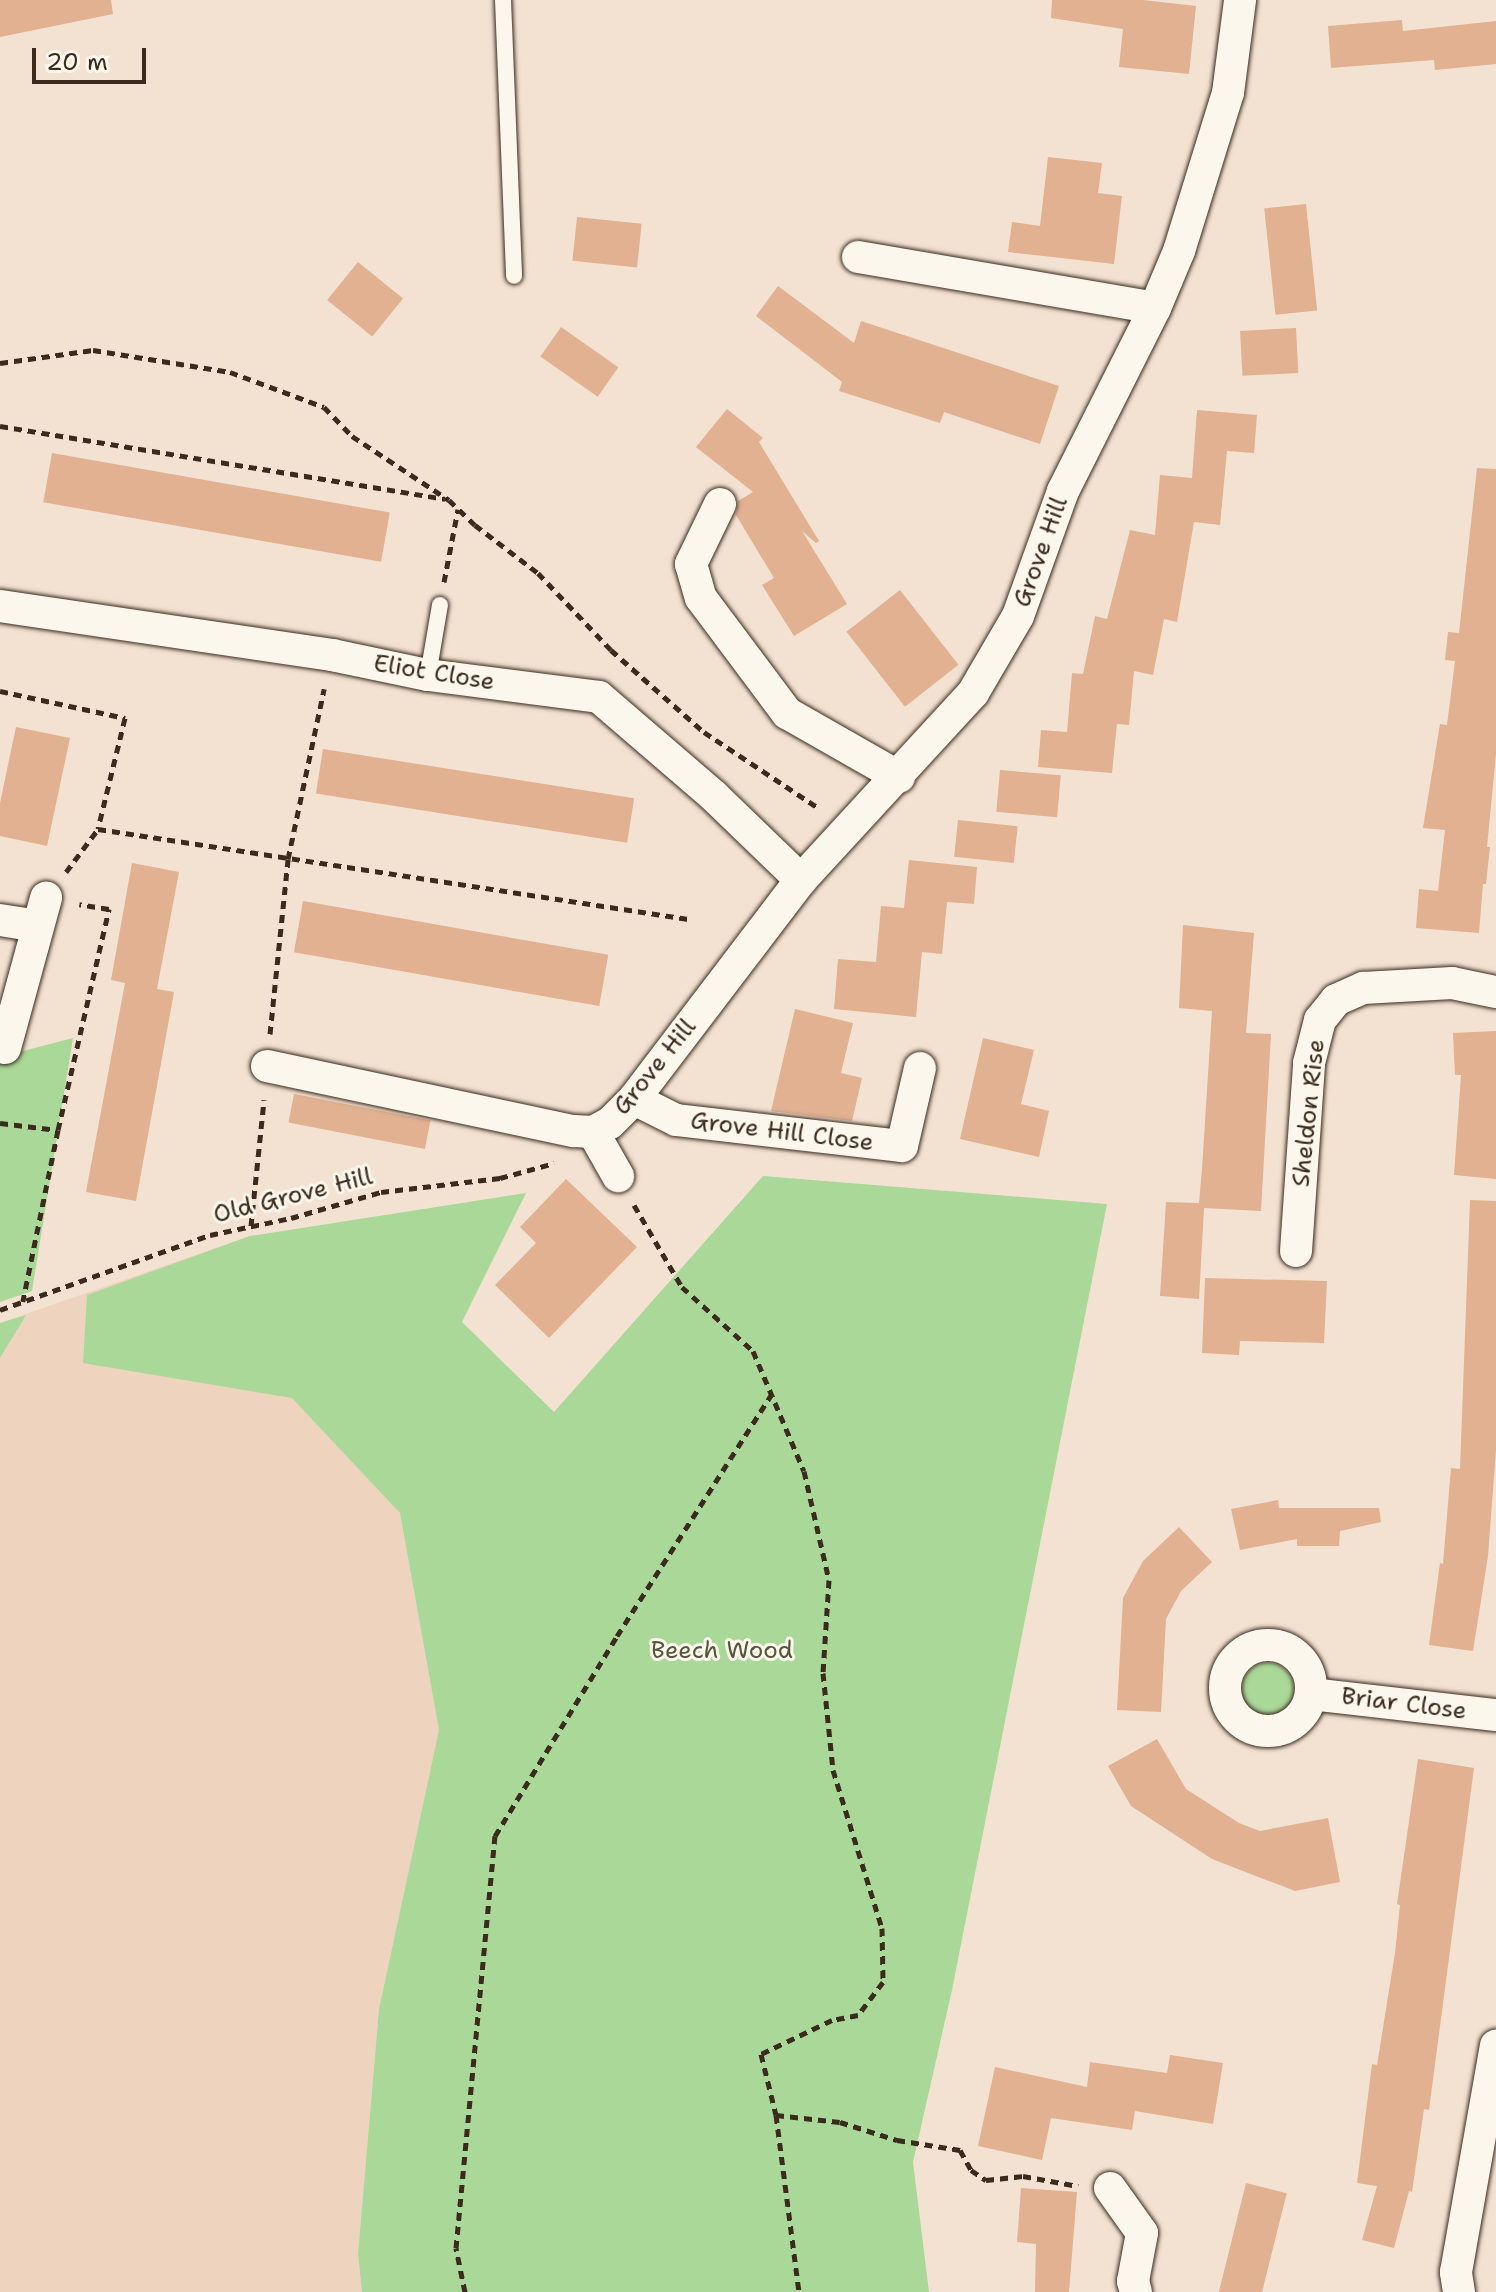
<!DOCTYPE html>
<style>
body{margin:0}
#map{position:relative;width:1496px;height:2292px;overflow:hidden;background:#f3e2d1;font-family:"Shantell Sans",sans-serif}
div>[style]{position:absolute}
.built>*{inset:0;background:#eed3be}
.green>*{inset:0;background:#a9d898}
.round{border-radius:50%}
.building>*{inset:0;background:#e1b192;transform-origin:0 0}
.path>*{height:5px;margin-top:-2.5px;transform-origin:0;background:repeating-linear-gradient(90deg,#3b2a1e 0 8px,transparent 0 14px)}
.roads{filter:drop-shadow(0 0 2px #3b2a1e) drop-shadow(0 0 2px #3b2a1e)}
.lane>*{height:16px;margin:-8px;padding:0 8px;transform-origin:8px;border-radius:8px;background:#fbf7ec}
.street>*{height:32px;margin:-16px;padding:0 16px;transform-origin:16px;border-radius:16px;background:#fbf7ec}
.street>.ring{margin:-16px;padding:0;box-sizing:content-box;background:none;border:32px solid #fbf7ec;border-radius:50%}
span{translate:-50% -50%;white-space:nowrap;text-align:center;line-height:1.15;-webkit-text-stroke:6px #fbf7ec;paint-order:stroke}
.street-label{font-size:24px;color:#3b2a1e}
.park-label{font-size:24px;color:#56563c}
.scale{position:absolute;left:32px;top:48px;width:114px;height:36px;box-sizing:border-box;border:4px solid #3b2a1e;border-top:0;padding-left:10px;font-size:24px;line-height:28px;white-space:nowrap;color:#3b2a1e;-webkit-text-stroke:6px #fbf7ec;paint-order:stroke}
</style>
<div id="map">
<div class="built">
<i style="clip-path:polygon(250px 1236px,400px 1513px,439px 1730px,379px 2009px,358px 2254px,362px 2292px,0 2292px,0 1323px)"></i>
</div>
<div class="green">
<i style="clip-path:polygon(73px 1038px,32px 1291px,0 1302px,0 1057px)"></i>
<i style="clip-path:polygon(763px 1176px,1107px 1204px,952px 1990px,913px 2162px,929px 2292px,362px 2292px,358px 2254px,379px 2009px,439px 1730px,400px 1513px,292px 1398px,83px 1363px,87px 1295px,250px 1236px,526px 1193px,462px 1322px,554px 1412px)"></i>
<i style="clip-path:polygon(26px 1315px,0 1358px,0 1323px)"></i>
<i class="round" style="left:1242px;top:1663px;width:52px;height:52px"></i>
</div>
<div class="building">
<i style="clip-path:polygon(0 0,111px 0,113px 14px,0 37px)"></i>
<i style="clip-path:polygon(1052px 0,1143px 0,1196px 6px,1189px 74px,1119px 67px,1123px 29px,1051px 18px)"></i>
<i style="clip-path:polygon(1402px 20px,1403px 31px,1496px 21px,1496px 64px,1435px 70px,1434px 60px,1331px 68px,1328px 26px)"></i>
<i style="clip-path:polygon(1048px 157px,1102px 163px,1098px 193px,1122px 196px,1114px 264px,1008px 252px,1012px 222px,1040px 226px)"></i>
<i style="left:1306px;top:204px;width:107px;height:42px;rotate:84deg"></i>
<i style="left:577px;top:217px;width:65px;height:44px;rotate:6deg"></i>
<i style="left:358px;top:262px;width:58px;height:49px;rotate:39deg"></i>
<i style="clip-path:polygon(778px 286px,854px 343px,861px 321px,1059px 386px,1040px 444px,944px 412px,940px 423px,839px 391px,842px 382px,756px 316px)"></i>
<i style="left:561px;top:327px;width:70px;height:36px;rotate:35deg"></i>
<i style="left:1296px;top:328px;width:45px;height:56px;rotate:87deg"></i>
<i style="clip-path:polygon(727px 409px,763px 438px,759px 442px,819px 541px,816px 543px,802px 531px,847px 604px,794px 636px,762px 585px,774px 578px,736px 515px,738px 501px,753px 492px,696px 447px)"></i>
<i style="clip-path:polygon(1197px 410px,1257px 415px,1254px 453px,1227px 451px,1220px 525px,1194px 522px,1177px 622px,1164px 619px,1153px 675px,1134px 671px,1129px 725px,1117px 724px,1112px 773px,1038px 767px,1041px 730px,1067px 732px,1072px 673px,1083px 674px,1095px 616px,1107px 619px,1130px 530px,1155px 535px,1160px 475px,1192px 478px)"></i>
<i style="left:52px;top:453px;width:343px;height:50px;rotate:10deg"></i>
<i style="clip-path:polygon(1477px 468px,1496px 469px,1496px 754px,1487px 847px,1490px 847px,1486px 884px,1483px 884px,1479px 933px,1416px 928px,1419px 889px,1438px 891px,1445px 830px,1423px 828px,1440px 724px,1447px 725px,1455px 661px,1445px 660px,1448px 632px,1459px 633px)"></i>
<i style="left:900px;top:590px;width:95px;height:68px;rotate:52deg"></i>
<i style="clip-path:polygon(16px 727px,70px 738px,47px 846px,0 836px,0 803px)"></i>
<i style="left:323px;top:749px;width:315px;height:45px;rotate:9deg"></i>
<i style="left:1000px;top:770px;width:61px;height:42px;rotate:5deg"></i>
<i style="left:958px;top:820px;width:60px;height:37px;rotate:6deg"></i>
<i style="clip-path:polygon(909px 860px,977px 867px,974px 904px,947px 902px,942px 954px,922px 952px,916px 1017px,834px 1009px,838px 959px,876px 962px,881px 906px,904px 908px)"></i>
<i style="clip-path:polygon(132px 863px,179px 872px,157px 989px,174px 992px,136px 1201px,86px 1192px,125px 983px,111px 980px)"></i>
<i style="left:303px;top:901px;width:310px;height:52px;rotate:10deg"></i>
<i style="clip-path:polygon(1183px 925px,1254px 933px,1246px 1033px,1271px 1034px,1261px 1211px,1204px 1208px,1199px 1299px,1160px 1296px,1166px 1202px,1199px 1203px,1202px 1169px,1212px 1011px,1179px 1008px)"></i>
<i style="clip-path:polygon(795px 1009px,853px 1023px,841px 1073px,862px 1078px,852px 1121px,771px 1111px)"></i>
<i style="clip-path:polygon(1496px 1031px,1496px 1179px,1454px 1175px,1461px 1075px,1455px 1075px,1453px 1033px)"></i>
<i style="clip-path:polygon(983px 1038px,1034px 1050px,1021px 1104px,1049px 1111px,1039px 1157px,960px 1139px)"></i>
<i style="left:294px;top:1094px;width:139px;height:29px;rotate:11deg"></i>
<i style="clip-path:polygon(566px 1179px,637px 1247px,549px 1338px,495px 1285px,536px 1243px,520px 1227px)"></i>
<i style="clip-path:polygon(1470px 1200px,1496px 1201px,1496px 1450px,1488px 1556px,1473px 1651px,1429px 1645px,1440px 1563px,1443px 1564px,1451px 1468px,1460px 1469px)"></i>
<i style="clip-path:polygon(1205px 1278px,1327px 1281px,1324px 1343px,1240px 1341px,1239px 1355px,1202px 1353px)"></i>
<i style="clip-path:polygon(1278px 1500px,1279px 1508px,1379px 1508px,1381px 1522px,1340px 1531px,1339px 1546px,1297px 1546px,1297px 1539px,1240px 1550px,1231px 1509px)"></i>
<i style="clip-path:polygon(1179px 1527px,1212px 1562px,1181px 1591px,1166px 1619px,1161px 1712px,1117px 1710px,1123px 1598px,1143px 1561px)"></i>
<i style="clip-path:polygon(1157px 1739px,1186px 1789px,1239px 1823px,1260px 1831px,1328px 1818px,1340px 1882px,1295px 1891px,1212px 1859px,1131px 1806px,1108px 1766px)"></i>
<i style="clip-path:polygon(1418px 1759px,1474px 1768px,1429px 2110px,1424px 2109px,1412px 2192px,1409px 2191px,1394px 2248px,1362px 2240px,1377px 2186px,1357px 2183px,1372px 2064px,1377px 2065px,1395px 1953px,1400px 1905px,1397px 1904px)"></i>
<i style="clip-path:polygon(1170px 2055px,1223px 2063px,1213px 2124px,1135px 2111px,1132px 2130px,1051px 2118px,1042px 2160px,978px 2146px,995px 2067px,1087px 2087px,1090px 2062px,1167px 2073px)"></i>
<i style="left:1246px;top:2183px;width:42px;height:112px;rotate:14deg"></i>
<i style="clip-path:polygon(1021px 2188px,1077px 2192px,1069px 2292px,1035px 2292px,1036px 2244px,1017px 2242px)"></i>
</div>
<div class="path">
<i style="left:0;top:363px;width:94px;rotate:-8deg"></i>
<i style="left:93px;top:350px;width:139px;rotate:9.1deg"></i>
<i style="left:230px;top:372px;width:100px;rotate:20.4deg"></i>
<i style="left:324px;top:407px;width:40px;rotate:46deg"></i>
<i style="left:352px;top:436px;width:116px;rotate:33.4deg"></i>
<i style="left:449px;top:500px;width:36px;rotate:44deg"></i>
<i style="left:475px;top:525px;width:79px;rotate:37.3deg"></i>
<i style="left:538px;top:573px;width:106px;rotate:46.5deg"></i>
<i style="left:611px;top:650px;width:124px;rotate:41.4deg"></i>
<i style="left:704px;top:732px;width:139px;rotate:33.6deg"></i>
<i style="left:0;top:426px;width:451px;rotate:9.3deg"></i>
<i style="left:444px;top:582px;width:74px;rotate:-79.1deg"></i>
<i style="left:0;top:691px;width:128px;rotate:12.2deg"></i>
<i style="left:125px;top:718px;width:114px;rotate:103.7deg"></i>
<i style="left:66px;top:872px;width:54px;rotate:-53.3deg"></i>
<i style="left:98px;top:829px;width:597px;rotate:8.67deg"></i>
<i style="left:270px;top:1034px;width:176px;rotate:-84.1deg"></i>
<i style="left:288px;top:859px;width:174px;rotate:-78deg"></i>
<i style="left:0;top:1123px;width:58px;rotate:6.9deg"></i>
<i style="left:58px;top:1130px;width:175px;rotate:101.6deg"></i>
<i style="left:58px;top:1130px;width:227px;rotate:-77deg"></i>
<i style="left:109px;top:909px;width:30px;rotate:-171deg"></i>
<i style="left:634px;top:1205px;width:95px;rotate:59.7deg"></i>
<i style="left:682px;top:1287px;width:96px;rotate:42deg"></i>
<i style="left:753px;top:1351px;width:130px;rotate:67deg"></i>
<i style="left:804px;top:1471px;width:112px;rotate:77.1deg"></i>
<i style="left:829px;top:1580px;width:93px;rotate:93.7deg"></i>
<i style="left:823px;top:1673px;width:98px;rotate:84.1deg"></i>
<i style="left:833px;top:1770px;width:165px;rotate:72.8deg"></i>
<i style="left:882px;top:1928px;width:54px;rotate:88.9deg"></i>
<i style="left:883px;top:1982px;width:41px;rotate:127.1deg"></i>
<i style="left:858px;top:2015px;width:26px;rotate:169deg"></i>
<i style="left:832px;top:2020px;width:79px;rotate:154.4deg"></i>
<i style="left:761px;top:2054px;width:63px;rotate:76.2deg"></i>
<i style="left:776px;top:2115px;width:64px;rotate:6.2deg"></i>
<i style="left:840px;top:2122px;width:60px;rotate:17.5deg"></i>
<i style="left:897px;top:2140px;width:64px;rotate:9deg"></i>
<i style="left:960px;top:2150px;width:23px;rotate:61deg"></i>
<i style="left:971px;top:2170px;width:18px;rotate:34deg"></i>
<i style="left:986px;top:2180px;width:37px;rotate:-6deg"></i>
<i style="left:1023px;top:2176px;width:56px;rotate:10.3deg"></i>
<i style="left:251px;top:1226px;width:127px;rotate:-84.1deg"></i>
<i style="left:0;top:1310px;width:223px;rotate:-19.7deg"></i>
<i style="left:210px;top:1235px;width:83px;rotate:-11.9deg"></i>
<i style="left:291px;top:1218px;width:94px;rotate:-16.1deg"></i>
<i style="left:381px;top:1192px;width:120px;rotate:-6.7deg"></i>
<i style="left:500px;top:1178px;width:56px;rotate:-15.5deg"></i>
<i style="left:776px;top:2115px;width:178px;rotate:82.6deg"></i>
<i style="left:465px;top:2292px;width:45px;rotate:-101.6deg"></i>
<i style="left:456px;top:2248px;width:414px;rotate:-84.6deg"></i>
<i style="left:495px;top:1836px;width:234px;rotate:-58.6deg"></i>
<i style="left:617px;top:1636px;width:286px;rotate:-57.4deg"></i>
</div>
<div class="roads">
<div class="lane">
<i style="left:503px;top:0;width:276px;rotate:87.7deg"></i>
<i style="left:428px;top:675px;width:71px;rotate:-80.3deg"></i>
</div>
<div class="street">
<i style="left:858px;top:257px;width:301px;rotate:9.7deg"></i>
<i style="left:720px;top:504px;width:67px;rotate:115.8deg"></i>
<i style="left:691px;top:564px;width:35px;rotate:74deg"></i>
<i style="left:701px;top:598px;width:144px;rotate:53.2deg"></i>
<i style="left:787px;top:713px;width:129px;rotate:29.7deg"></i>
<i style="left:0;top:606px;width:336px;rotate:8.4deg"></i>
<i style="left:332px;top:655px;width:98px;rotate:11.8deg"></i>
<i style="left:428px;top:675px;width:172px;rotate:7.3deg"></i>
<i style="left:599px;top:697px;width:152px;rotate:40.7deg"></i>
<i style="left:714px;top:796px;width:121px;rotate:44deg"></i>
<i style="left:0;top:920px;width:36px;rotate:9deg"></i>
<i style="left:5px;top:1048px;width:156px;rotate:-74.7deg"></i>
<i style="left:267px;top:1066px;width:314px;rotate:12deg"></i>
<i style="left:574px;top:1131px;width:19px;rotate:3deg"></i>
<i style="left:593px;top:1132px;width:19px;rotate:-28deg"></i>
<i style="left:610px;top:1123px;width:34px;rotate:-45deg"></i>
<i style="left:634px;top:1099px;width:275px;rotate:-52.7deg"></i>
<i style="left:801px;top:880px;width:254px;rotate:-47.4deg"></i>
<i style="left:973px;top:693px;width:89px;rotate:-59.7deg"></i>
<i style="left:1018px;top:616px;width:133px;rotate:-70.2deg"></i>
<i style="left:1063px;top:491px;width:205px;rotate:-63.3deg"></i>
<i style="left:1155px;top:308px;width:62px;rotate:-67.2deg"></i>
<i style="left:1179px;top:251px;width:165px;rotate:-72.8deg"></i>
<i style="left:1228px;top:93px;width:94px;rotate:-82.6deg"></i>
<i style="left:634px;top:1099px;width:47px;rotate:26.6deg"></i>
<i style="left:676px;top:1120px;width:227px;rotate:6.6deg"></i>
<i style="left:902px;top:1146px;width:80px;rotate:-77deg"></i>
<i style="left:593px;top:1132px;width:51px;rotate:60.4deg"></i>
<i style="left:1296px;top:1251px;width:188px;rotate:-86deg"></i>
<i style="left:1309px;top:1063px;width:44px;rotate:-75.7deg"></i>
<i style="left:1320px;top:1020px;width:26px;rotate:-51deg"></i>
<i style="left:1336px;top:1000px;width:30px;rotate:-24deg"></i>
<i style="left:1363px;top:988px;width:89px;rotate:-3.2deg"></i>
<i style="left:1452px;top:983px;width:45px;rotate:11.6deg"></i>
<i class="ring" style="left:1225px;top:1645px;width:54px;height:54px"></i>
<i style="left:1311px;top:1694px;width:186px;rotate:6.5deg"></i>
<i style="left:1110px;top:2188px;width:55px;rotate:54.6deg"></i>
<i style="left:1142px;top:2233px;width:49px;rotate:100.6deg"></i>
<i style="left:1133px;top:2281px;width:11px;rotate:75deg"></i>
<i style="left:1459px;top:2292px;width:20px;rotate:-99deg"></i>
<i style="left:1456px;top:2272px;width:230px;rotate:-80deg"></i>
</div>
</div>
<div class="street-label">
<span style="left:1041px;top:552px;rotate:-70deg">Grove Hill</span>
<span style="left:434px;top:673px;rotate:9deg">Eliot Close</span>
<span style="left:655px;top:1067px;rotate:-51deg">Grove Hill</span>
<span style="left:1309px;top:1113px;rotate:-84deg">Sheldon Rise</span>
<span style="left:782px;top:1132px;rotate:7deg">Grove Hill Close</span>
<span style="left:293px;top:1196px;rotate:-14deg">Old Grove Hill</span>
<span style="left:1404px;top:1704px;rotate:7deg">Briar Close</span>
</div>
<div class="park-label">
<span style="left:722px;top:1651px">Beech Wood</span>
</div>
<div class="scale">20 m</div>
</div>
